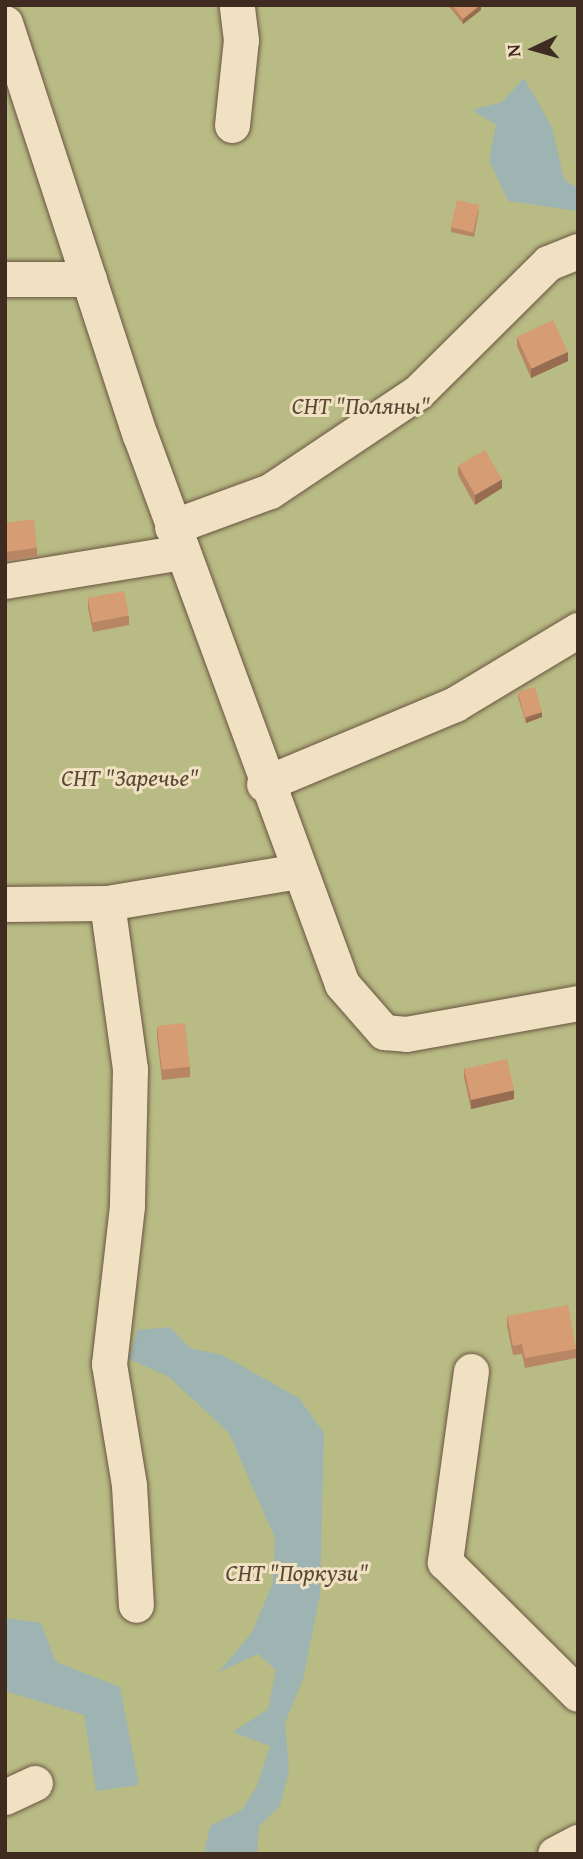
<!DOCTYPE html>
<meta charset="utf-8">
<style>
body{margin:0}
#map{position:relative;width:583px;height:1859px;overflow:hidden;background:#e9d1a2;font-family:"Gentium Book Plus",serif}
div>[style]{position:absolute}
.green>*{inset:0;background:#b8bb84}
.water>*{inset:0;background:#9db4b2}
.roads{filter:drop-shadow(0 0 2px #6a5441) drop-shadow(0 0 2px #6a5441)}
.minor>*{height:35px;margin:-17.5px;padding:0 17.5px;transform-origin:17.5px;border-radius:17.5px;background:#f1e1c3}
.wall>*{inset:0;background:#b88664}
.shaded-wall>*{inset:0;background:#966d51}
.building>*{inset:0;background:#d69c74;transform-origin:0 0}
span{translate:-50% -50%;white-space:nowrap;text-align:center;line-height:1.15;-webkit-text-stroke:6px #f1e1c3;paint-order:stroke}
.park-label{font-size:24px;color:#584835;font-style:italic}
.frame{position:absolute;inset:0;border:7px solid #402b21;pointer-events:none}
.north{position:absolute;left:499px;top:14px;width:70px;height:70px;-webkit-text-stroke:5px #f1e1c3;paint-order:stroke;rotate:265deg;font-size:19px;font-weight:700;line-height:28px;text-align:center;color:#402b21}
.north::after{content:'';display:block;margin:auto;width:24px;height:32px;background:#402b21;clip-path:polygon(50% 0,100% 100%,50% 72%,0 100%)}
</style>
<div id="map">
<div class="green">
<i style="clip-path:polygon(5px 5px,578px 5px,578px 1842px,555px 1854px,5px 1854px)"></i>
</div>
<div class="water">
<i style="clip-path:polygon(524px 78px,552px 127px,564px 179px,578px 189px,578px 211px,508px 201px,489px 160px,496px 125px,472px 110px,502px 102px)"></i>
<i style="clip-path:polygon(170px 1327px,190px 1348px,222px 1355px,299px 1398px,324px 1433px,320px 1595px,303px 1679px,285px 1723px,289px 1770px,280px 1806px,259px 1826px,257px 1854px,204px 1854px,210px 1826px,242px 1810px,257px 1786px,270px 1746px,233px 1732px,268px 1709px,276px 1670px,258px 1654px,219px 1672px,252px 1632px,273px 1583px,275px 1538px,229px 1433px,169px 1377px,129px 1359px,137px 1330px)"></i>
<i style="clip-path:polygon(5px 1618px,41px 1623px,56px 1662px,120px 1687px,139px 1785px,96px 1791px,84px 1715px,5px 1691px)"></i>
</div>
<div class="roads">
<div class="minor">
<i style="left:5px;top:23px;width:434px;rotate:71.9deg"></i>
<i style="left:140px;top:435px;width:585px;rotate:69.8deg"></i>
<i style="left:342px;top:984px;width:64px;rotate:48.8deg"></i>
<i style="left:384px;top:1032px;width:22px;rotate:5deg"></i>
<i style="left:406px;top:1034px;width:175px;rotate:-10.2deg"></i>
<i style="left:232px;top:125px;width:85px;rotate:-84deg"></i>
<i style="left:241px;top:40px;width:35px;rotate:-97deg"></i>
<i style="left:5px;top:279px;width:84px"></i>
<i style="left:172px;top:527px;width:104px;rotate:-20.2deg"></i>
<i style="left:270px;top:491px;width:178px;rotate:-33.8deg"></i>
<i style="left:418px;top:392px;width:183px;rotate:-44.8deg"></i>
<i style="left:548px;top:263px;width:32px;rotate:-22deg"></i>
<i style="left:5px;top:581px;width:179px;rotate:-9.3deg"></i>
<i style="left:264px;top:784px;width:207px;rotate:-22.7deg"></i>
<i style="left:455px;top:704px;width:144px;rotate:-31deg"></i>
<i style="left:107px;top:903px;width:168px;rotate:82.1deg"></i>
<i style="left:130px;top:1069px;width:137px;rotate:91.3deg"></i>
<i style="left:127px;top:1206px;width:159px;rotate:96.5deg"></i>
<i style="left:109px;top:1364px;width:123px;rotate:80.6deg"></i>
<i style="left:129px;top:1485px;width:120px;rotate:86.7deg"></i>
<i style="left:5px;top:904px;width:102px;rotate:-0.6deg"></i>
<i style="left:107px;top:903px;width:194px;rotate:-9.5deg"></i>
<i style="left:471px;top:1371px;width:193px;rotate:97.8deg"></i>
<i style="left:445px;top:1562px;width:187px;rotate:44.8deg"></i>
<i style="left:5px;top:1797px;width:33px;rotate:-25deg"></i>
<i style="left:555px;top:1854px;width:26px;rotate:-28deg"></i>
</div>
</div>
<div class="wall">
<i style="clip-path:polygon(448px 5px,481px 5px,481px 10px,463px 24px)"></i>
<i style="clip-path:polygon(479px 210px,474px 237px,451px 232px,451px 227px)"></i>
<i style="clip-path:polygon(517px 337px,568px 361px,531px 378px,517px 346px)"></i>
<i style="clip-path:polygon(458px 466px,502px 488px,475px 505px,458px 475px)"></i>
<i style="clip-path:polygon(5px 523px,37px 548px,37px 557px,5px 561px)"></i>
<i style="clip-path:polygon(88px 598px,129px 616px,129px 625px,93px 632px,88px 608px)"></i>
<i style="clip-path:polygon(518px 692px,542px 717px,526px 723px,518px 697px)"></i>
<i style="clip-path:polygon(157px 1027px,190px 1067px,190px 1077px,162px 1080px,157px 1036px)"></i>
<i style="clip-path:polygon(464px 1068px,514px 1099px,471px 1109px,464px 1077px)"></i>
<i style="clip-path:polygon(507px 1316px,576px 1349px,576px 1358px,525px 1368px,522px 1354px,513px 1355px,507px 1326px)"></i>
</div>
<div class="shaded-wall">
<i style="clip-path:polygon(481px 5px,481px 10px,463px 24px,463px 19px)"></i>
<i style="clip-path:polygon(568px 352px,568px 361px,531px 378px,531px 368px)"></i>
<i style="clip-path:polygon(502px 479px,502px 488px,475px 505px,475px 495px)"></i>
<i style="clip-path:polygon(542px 712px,542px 717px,526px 723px,526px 718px)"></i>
<i style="clip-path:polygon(514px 1090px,514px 1099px,471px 1109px,471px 1099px)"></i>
</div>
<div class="building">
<i style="clip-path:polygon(452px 5px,480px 5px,463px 19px)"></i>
<i style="left:457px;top:200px;width:23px;height:28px;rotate:13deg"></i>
<i style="left:553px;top:320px;width:35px;height:40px;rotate:65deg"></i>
<i style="left:485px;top:450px;width:34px;height:31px;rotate:60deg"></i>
<i style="clip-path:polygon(34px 519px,37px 548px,5px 552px,5px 523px)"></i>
<i style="left:124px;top:591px;width:25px;height:37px;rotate:79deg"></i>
<i style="left:535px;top:687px;width:26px;height:18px;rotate:74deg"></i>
<i style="left:185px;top:1023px;width:44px;height:28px;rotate:84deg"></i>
<i style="left:507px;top:1059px;width:32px;height:44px;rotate:77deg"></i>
<i style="clip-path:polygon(568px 1305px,576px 1349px,525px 1358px,522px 1344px,513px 1346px,507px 1316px)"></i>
</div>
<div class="park-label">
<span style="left:361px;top:406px">СНТ "Поляны"</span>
<span style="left:130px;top:778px">СНТ "Заречье"</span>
<span style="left:297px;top:1573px">СНТ "Поркузи"</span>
</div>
<div class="frame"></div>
<div class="north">N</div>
</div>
